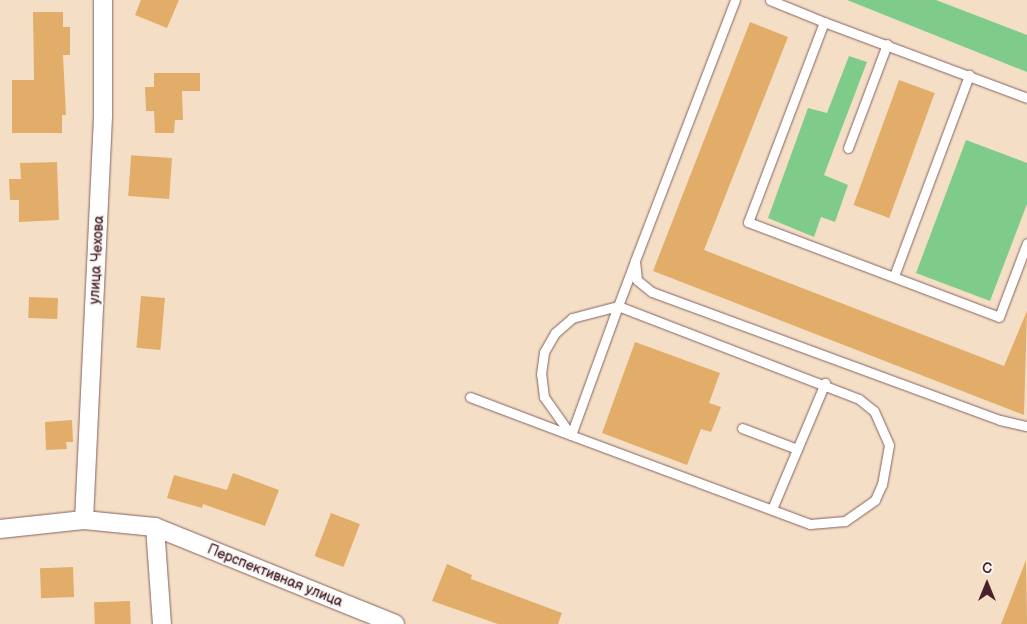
<!DOCTYPE html>
<meta charset="utf-8">
<style>
body{margin:0}
#map{position:relative;width:1027px;height:624px;overflow:hidden;background:#f4dfc6;font-family:"Balsamiq Sans",sans-serif}
div>[style]{position:absolute}
.green>*{inset:0;background:#7fcc8a}
.building>*{inset:0;background:#e2ad69;transform-origin:0 0}
.roads{filter:drop-shadow(0 0 1px #866261) drop-shadow(0 0 1px #866261)}
.lane>*{height:9px;margin:-4.5px;padding:0 4.5px;transform-origin:4.5px;border-radius:4.5px;background:#fff}
.street>*{height:18px;margin:-9px;padding:0 9px;transform-origin:9px;border-radius:9px;background:#fff}
span{translate:-50% -50%;white-space:nowrap;text-align:center;line-height:1.15;-webkit-text-stroke:4px #f6f6f2;paint-order:stroke}
.street-label{font-size:14px;color:#4a1f2b}
.north{position:absolute;left:962px;top:559px;width:50px;height:50px;-webkit-text-stroke:4px #f6f6f2;paint-order:stroke;rotate:0deg;font-size:14px;font-weight:700;line-height:20px;text-align:center;color:#4a1f2b}
.north::after{content:'';display:block;margin:auto;width:18px;height:22px;background:#4a1f2b;clip-path:polygon(50% 0,100% 100%,50% 72%,0 100%)}
</style>
<div id="map">
<div class="green">
<i style="clip-path:polygon(847px 0,936px 0,1027px 35px,1027px 72px)"></i>
<i style="clip-path:polygon(849px 56px,867px 62px,824px 175px,848px 185px,835px 222px,821px 217px,814px 237px,768px 218px,808px 108px,827px 113px)"></i>
<i style="clip-path:polygon(966px 140px,1027px 163px,1027px 204px,990px 301px,916px 273px)"></i>
</div>
<div class="building">
<i style="clip-path:polygon(141px 0,179px 0,167px 28px,135px 15px)"></i>
<i style="clip-path:polygon(33px 12px,63px 12px,63px 27px,70px 27px,70px 55px,63px 55px,66px 115px,62px 115px,62px 133px,12px 133px,12px 80px,34px 80px)"></i>
<i style="clip-path:polygon(750px 22px,788px 37px,704px 250px,1004px 366px,1027px 311px,1024px 415px,653px 271px)"></i>
<i style="clip-path:polygon(154px 73px,200px 73px,200px 91px,182px 91px,183px 120px,175px 120px,174px 133px,155px 133px,154px 111px,146px 111px,145px 87px,154px 87px)"></i>
<i style="left:899px;top:80px;width:38px;height:133px;rotate:20deg"></i>
<i style="left:172px;top:158px;width:41px;height:41px;rotate:94deg"></i>
<i style="clip-path:polygon(57px 162px,59px 220px,19px 222px,19px 200px,10px 200px,9px 179px,21px 179px,20px 163px)"></i>
<i style="left:141px;top:296px;width:24px;height:52px;rotate:5deg"></i>
<i style="left:29px;top:297px;width:29px;height:21px;rotate:2deg"></i>
<i style="clip-path:polygon(635px 342px,720px 373px,709px 403px,721px 407px,711px 432px,701px 429px,687px 465px,602px 433px)"></i>
<i style="clip-path:polygon(72px 420px,73px 442px,66px 442px,67px 449px,46px 450px,45px 422px)"></i>
<i style="clip-path:polygon(233px 473px,279px 490px,265px 526px,203px 504px,202px 508px,167px 498px,174px 475px,227px 490px)"></i>
<i style="left:331px;top:513px;width:31px;height:46px;rotate:21deg"></i>
<i style="clip-path:polygon(1026px 560px,1027px 624px,1001px 624px)"></i>
<i style="clip-path:polygon(447px 564px,472px 575px,471px 579px,562px 613px,558px 624px,498px 624px,432px 601px)"></i>
<i style="left:73px;top:567px;width:30px;height:33px;rotate:88deg"></i>
<i style="left:130px;top:601px;width:23px;height:36px;rotate:88deg"></i>
</div>
<div class="roads">
<div class="lane">
<i style="left:735px;top:0;width:280px;rotate:111deg"></i>
<i style="left:635px;top:261px;width:19px;rotate:84deg"></i>
<i style="left:637px;top:280px;width:19px;rotate:39deg"></i>
<i style="left:652px;top:292px;width:371px;rotate:20.2deg"></i>
<i style="left:1000px;top:420px;width:28px;rotate:13deg"></i>
<i style="left:770px;top:0;width:58px;rotate:22.2deg"></i>
<i style="left:824px;top:22px;width:214px;rotate:110.8deg"></i>
<i style="left:748px;top:222px;width:268px;rotate:20.7deg"></i>
<i style="left:999px;top:317px;width:79px;rotate:-69.3deg"></i>
<i style="left:824px;top:22px;width:217px;rotate:20.5deg"></i>
<i style="left:848px;top:148px;width:111px;rotate:-69.4deg"></i>
<i style="left:894px;top:276px;width:215px;rotate:-69.5deg"></i>
<i style="left:470px;top:397px;width:105px;rotate:20.7deg"></i>
<i style="left:742px;top:428px;width:59px;rotate:20.9deg"></i>
<i style="left:571px;top:435px;width:47px;rotate:-125.4deg"></i>
<i style="left:544px;top:397px;width:23px;rotate:-97deg"></i>
<i style="left:541px;top:374px;width:22px;rotate:-82deg"></i>
<i style="left:544px;top:352px;width:22px;rotate:-60deg"></i>
<i style="left:555px;top:333px;width:23px;rotate:-41deg"></i>
<i style="left:572px;top:318px;width:48px;rotate:-14.6deg"></i>
<i style="left:618px;top:306px;width:258px;rotate:21.1deg"></i>
<i style="left:859px;top:399px;width:19px;rotate:39deg"></i>
<i style="left:874px;top:411px;width:37px;rotate:66deg"></i>
<i style="left:889px;top:445px;width:40px;rotate:100deg"></i>
<i style="left:882px;top:484px;width:17px;rotate:114deg"></i>
<i style="left:875px;top:500px;width:37px;rotate:145deg"></i>
<i style="left:845px;top:521px;width:35px;rotate:175deg"></i>
<i style="left:810px;top:524px;width:255px;rotate:-159.6deg"></i>
<i style="left:571px;top:435px;width:137px;rotate:-70deg"></i>
<i style="left:618px;top:306px;width:48px;rotate:-69.3deg"></i>
<i style="left:772px;top:509px;width:137px;rotate:-67.2deg"></i>
</div>
<div class="street">
<i style="left:84px;top:520px;width:405px;rotate:-87.3deg"></i>
<i style="left:103px;top:115px;width:115px;rotate:-90deg"></i>
<i style="left:155px;top:527px;width:97px;rotate:85.9deg"></i>
<i style="left:0;top:529px;width:84px;rotate:-6.1deg"></i>
<i style="left:84px;top:520px;width:71px;rotate:5.6deg"></i>
<i style="left:155px;top:527px;width:259px;rotate:22deg"></i>
</div>
</div>
<div class="street-label">
<span style="left:97px;top:260px;rotate:-87deg">улица Чехова</span>
<span style="left:275px;top:576px;rotate:22deg">Перспективная улица</span>
</div>
<div class="north">С</div>
</div>
